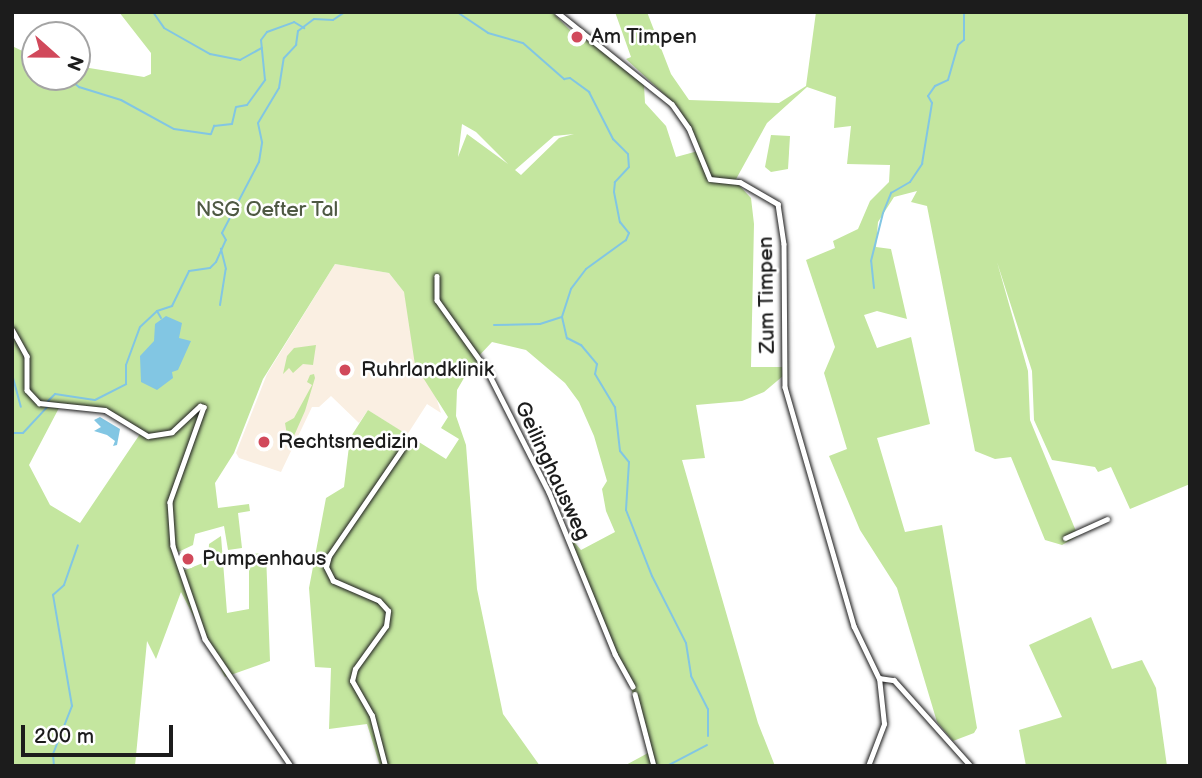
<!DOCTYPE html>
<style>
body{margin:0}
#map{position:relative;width:1202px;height:778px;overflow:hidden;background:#fff;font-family:"Balsamiq Sans",sans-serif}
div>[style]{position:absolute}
.built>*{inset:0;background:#faefe2}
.green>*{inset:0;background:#c4e69f}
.water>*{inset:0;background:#82c6e3}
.stream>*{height:2px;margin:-1px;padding:0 1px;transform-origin:1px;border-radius:1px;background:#82c6e3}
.roads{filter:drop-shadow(0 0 2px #1c1c1c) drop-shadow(0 0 2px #1c1c1c)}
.minor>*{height:4.5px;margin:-2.25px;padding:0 2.25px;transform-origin:2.25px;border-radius:2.25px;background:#fff}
.dots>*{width:19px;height:19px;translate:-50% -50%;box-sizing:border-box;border:4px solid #fff;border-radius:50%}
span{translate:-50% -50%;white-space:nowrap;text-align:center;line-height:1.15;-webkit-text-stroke:5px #fff;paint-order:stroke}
.poi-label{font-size:21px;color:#1c1c1c}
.left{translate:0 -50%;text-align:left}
.park-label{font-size:21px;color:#4e5943}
.street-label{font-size:21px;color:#1c1c1c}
.frame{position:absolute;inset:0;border:14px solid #1c1c1c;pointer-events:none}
.north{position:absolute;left:21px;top:21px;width:70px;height:70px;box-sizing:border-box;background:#fff;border:2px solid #a4a4a4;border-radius:50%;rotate:111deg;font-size:19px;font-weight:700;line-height:28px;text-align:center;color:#1c1c1c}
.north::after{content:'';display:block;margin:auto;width:24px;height:32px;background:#d1495b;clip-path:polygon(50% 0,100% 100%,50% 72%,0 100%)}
.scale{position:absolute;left:21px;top:725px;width:152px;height:32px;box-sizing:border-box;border:4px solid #1c1c1c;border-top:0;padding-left:9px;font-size:21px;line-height:24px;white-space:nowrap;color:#1c1c1c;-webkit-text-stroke:5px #fff;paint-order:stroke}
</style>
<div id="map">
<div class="built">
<i style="clip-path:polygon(335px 264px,389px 273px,404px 292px,441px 413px,427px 404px,407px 435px,368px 410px,359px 423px,331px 396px,319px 407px,312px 407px,281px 472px,239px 458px,236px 453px,267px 374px)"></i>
</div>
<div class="green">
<i style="clip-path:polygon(evenodd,119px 12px,552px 12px,573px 33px,595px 45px,644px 85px,645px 103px,666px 126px,676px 157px,698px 151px,690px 128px,678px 107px,626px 59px,631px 57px,615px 12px,647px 12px,671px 74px,689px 100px,779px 103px,806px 86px,816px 12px,1190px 12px,1190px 484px,1130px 509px,1111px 467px,1098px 472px,1095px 467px,1052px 460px,1034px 420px,1032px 371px,997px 262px,1028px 371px,1030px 420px,1078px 536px,1062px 545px,1045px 540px,1011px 457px,995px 459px,975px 451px,927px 206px,911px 202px,917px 191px,894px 197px,878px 222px,876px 247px,891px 249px,907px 319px,877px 311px,864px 315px,877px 348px,911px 337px,930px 424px,877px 438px,905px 532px,942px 525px,977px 728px,974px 733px,953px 741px,937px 722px,897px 588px,860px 530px,829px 456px,847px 449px,824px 373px,835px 347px,806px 260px,835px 248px,833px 241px,858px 229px,870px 201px,889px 182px,890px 165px,847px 164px,851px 126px,834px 128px,836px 97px,807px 87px,767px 123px,735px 181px,751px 198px,754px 224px,751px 367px,783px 367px,783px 376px,764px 392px,742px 401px,696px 405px,705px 458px,682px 460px,758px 723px,775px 766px,624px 766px,648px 753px,629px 680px,610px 646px,564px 530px,581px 550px,615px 532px,606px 511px,602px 489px,607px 481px,594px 436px,579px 402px,565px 383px,526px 350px,492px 342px,476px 359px,480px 370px,471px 366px,457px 390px,456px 416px,466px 445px,477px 589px,503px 714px,540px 766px,380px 766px,367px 724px,329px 729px,331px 668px,315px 667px,309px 588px,326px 498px,344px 487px,350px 438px,368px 410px,446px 459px,459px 439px,441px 428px,448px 417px,415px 365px,404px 292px,389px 273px,335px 264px,263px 379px,234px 453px,215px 483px,218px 508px,249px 504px,250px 511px,238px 513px,242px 548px,228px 550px,224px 526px,195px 534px,193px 545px,174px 554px,180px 572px,208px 561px,209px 544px,221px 536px,227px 613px,249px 609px,249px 554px,266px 553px,270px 661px,225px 677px,181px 592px,156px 659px,147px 641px,135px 766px,12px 766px,12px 46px,35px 57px,35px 77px,77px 77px,77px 66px,144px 77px,151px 74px,151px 53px,119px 12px,462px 124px,476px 132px,508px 164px,467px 134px,458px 157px,462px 124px,119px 12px,574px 134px,559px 138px,521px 175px,515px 170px,554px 136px,574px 134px,119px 12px,60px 406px,114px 414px,140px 434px,80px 523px,50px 505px,29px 465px,60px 406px)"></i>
<i style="clip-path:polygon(771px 135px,790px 136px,788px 169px,771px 172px,765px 167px)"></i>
<i style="clip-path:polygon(316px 345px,313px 365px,303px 364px,293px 373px,289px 368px,283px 374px,287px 356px,294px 348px)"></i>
<i style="clip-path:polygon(314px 374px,315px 378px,305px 411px,293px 438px,287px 435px,285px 423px,294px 418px,312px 385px,307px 382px,310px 375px)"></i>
<i style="clip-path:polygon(1091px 617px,1112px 669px,1142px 660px,1156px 688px,1167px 766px,1026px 766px,1019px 730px,1062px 717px,1029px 645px)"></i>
</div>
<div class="water">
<i style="clip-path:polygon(166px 316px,182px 323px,179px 338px,191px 341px,178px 370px,172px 372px,173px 378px,157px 390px,141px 382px,140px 356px,154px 341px,155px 324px)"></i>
<i style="clip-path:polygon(100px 417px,120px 429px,117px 445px,113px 446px,115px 441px,107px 435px,94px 431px,101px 427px,94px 420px)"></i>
</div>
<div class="stream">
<i style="left:153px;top:12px;width:19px;rotate:55deg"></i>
<i style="left:164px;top:28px;width:53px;rotate:29.5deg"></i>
<i style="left:210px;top:54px;width:31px;rotate:11deg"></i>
<i style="left:240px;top:60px;width:25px;rotate:-29deg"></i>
<i style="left:457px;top:12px;width:37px;rotate:34deg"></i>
<i style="left:488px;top:33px;width:36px;rotate:16deg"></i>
<i style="left:523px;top:43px;width:55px;rotate:41.3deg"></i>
<i style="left:564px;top:79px;width:6px;rotate:-9deg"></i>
<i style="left:570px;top:78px;width:24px;rotate:36deg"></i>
<i style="left:589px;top:92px;width:53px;rotate:62.9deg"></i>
<i style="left:613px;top:139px;width:21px;rotate:45deg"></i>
<i style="left:628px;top:154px;width:13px;rotate:86deg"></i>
<i style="left:629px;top:167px;width:21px;rotate:133deg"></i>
<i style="left:615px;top:182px;width:10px;rotate:96deg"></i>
<i style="left:614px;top:192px;width:31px;rotate:79deg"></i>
<i style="left:620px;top:222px;width:14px;rotate:51deg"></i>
<i style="left:629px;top:233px;width:8px;rotate:113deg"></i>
<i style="left:626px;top:240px;width:49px;rotate:144.1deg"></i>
<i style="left:586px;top:269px;width:25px;rotate:127deg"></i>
<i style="left:571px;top:289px;width:29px;rotate:108deg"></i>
<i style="left:562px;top:317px;width:22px;rotate:77deg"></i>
<i style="left:567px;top:338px;width:16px;rotate:27deg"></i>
<i style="left:581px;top:345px;width:25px;rotate:50deg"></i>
<i style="left:597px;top:364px;width:10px;rotate:101deg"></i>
<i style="left:595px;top:374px;width:39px;rotate:59deg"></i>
<i style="left:615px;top:407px;width:44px;rotate:83.5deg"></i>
<i style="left:620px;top:451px;width:14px;rotate:51deg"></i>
<i style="left:629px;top:462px;width:48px;rotate:93.6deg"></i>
<i style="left:626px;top:510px;width:71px;rotate:68.5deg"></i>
<i style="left:652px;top:576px;width:75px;rotate:63.1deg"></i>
<i style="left:686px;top:643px;width:33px;rotate:81deg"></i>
<i style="left:691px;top:676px;width:37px;rotate:63deg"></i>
<i style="left:708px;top:709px;width:27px;rotate:90deg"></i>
<i style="left:67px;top:77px;width:16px;rotate:40deg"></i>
<i style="left:79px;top:87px;width:44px;rotate:17.2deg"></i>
<i style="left:121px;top:100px;width:60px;rotate:28.7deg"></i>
<i style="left:174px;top:129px;width:37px;rotate:8deg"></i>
<i style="left:211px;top:134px;width:9px;rotate:-69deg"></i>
<i style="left:214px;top:126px;width:18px;rotate:-6deg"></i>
<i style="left:232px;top:124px;width:17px;rotate:-77deg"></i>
<i style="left:236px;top:107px;width:11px;rotate:-10deg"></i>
<i style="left:247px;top:105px;width:31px;rotate:-54deg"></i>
<i style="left:265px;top:80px;width:40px;rotate:-95.7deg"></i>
<i style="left:261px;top:40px;width:10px;rotate:-53deg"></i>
<i style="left:267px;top:32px;width:29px;rotate:-20deg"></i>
<i style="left:294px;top:22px;width:12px;rotate:31deg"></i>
<i style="left:874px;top:288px;width:27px;rotate:-96deg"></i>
<i style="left:871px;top:261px;width:49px;rotate:-76deg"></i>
<i style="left:883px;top:213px;width:22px;rotate:-68deg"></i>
<i style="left:891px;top:193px;width:22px;rotate:-30deg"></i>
<i style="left:910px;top:182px;width:22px;rotate:-56deg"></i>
<i style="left:922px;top:164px;width:62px;rotate:-80.7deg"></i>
<i style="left:932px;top:103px;width:8px;rotate:-120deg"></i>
<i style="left:928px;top:96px;width:12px;rotate:-55deg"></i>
<i style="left:935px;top:86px;width:14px;rotate:-25deg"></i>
<i style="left:948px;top:80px;width:36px;rotate:-74deg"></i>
<i style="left:958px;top:45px;width:8px;rotate:-40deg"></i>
<i style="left:964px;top:40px;width:28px;rotate:-90deg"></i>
<i style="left:220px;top:305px;width:36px;rotate:-81deg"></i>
<i style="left:226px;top:269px;width:21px;rotate:-104deg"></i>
<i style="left:157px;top:311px;width:8px;rotate:60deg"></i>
<i style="left:494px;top:325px;width:46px;rotate:-1.2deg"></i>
<i style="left:540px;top:324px;width:22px;rotate:-18deg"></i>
<i style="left:12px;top:374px;width:34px;rotate:75deg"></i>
<i style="left:48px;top:401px;width:10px;rotate:-45deg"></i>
<i style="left:55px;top:394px;width:40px;rotate:8.5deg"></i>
<i style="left:95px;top:400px;width:35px;rotate:-27deg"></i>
<i style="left:126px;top:384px;width:19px;rotate:-90deg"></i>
<i style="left:126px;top:365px;width:40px;rotate:-69.8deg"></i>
<i style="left:140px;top:327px;width:23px;rotate:-43deg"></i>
<i style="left:157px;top:311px;width:16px;rotate:-18deg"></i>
<i style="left:172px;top:306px;width:39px;rotate:-64deg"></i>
<i style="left:189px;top:271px;width:21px;rotate:-8deg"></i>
<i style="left:210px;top:268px;width:8px;rotate:-45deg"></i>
<i style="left:216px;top:262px;width:24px;rotate:-66deg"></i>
<i style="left:226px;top:240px;width:8px;rotate:-120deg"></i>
<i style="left:222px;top:233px;width:80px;rotate:-62.5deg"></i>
<i style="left:259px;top:162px;width:20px;rotate:-81deg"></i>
<i style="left:262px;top:142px;width:19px;rotate:-102deg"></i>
<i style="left:258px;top:123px;width:41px;rotate:-59deg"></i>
<i style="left:279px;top:88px;width:30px;rotate:-81deg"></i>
<i style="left:284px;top:58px;width:18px;rotate:-47deg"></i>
<i style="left:296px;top:45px;width:14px;rotate:-82deg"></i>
<i style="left:298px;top:31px;width:20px;rotate:-37deg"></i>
<i style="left:314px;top:19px;width:19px;rotate:3deg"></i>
<i style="left:333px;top:20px;width:14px;rotate:-34deg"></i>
<i style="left:12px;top:433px;width:11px"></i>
<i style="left:23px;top:433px;width:35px;rotate:-47deg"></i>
<i style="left:54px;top:766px;width:12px;rotate:-95deg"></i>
<i style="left:53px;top:754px;width:52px;rotate:-68.4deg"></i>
<i style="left:72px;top:706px;width:113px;rotate:-99.7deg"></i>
<i style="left:53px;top:595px;width:15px;rotate:-42deg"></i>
<i style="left:64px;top:585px;width:42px;rotate:-70.7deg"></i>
<i style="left:667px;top:766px;width:45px;rotate:-27.7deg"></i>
</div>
<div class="roads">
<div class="minor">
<i style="left:557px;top:12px;width:147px;rotate:38.7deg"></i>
<i style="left:672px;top:104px;width:29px;rotate:55deg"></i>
<i style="left:689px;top:128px;width:55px;rotate:67.6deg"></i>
<i style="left:710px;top:179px;width:30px;rotate:6deg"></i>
<i style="left:740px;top:182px;width:44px;rotate:30.1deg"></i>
<i style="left:778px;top:204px;width:40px;rotate:81.5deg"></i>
<i style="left:784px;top:244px;width:143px;rotate:89.6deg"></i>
<i style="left:785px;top:387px;width:249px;rotate:73.9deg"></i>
<i style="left:854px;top:626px;width:58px;rotate:64.3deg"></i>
<i style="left:437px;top:276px;width:24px;rotate:90deg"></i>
<i style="left:437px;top:300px;width:86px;rotate:54.5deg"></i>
<i style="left:487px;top:370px;width:137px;rotate:63.1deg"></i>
<i style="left:549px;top:492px;width:175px;rotate:67.8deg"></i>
<i style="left:615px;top:654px;width:37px;rotate:61deg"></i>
<i style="left:12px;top:329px;width:31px;rotate:61deg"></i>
<i style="left:27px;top:356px;width:34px;rotate:90deg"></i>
<i style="left:27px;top:390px;width:18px;rotate:47deg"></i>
<i style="left:39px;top:403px;width:66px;rotate:6.1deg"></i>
<i style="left:105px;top:410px;width:50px;rotate:31.2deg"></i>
<i style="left:148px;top:436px;width:24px;rotate:-9deg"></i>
<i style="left:172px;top:432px;width:38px;rotate:-43deg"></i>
<i style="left:200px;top:406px;width:4px;rotate:14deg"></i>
<i style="left:204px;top:407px;width:101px;rotate:109.7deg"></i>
<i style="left:170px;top:502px;width:44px;rotate:86.1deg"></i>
<i style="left:173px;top:546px;width:98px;rotate:71deg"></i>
<i style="left:205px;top:639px;width:153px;rotate:55.9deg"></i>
<i style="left:1065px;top:538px;width:46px;rotate:-24.3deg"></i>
<i style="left:879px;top:678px;width:15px;rotate:8deg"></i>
<i style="left:894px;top:680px;width:115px;rotate:48.2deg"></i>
<i style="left:635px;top:694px;width:74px;rotate:75.2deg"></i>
<i style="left:385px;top:766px;width:52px;rotate:-104.6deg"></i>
<i style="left:372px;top:716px;width:40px;rotate:-119.7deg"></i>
<i style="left:352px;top:681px;width:12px;rotate:-76deg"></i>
<i style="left:355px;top:669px;width:53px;rotate:-54.2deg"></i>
<i style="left:386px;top:626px;width:15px;rotate:-82deg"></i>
<i style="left:388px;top:611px;width:13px;rotate:-132deg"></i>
<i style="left:379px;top:601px;width:50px;rotate:-156.5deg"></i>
<i style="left:333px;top:581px;width:16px;rotate:-117deg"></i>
<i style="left:326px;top:567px;width:11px;rotate:-75deg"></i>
<i style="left:329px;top:556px;width:131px;rotate:-55.6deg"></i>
<i style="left:868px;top:766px;width:45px;rotate:-69.1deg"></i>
<i style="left:884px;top:724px;width:46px;rotate:-96.2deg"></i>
</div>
</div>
<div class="dots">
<i style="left:577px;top:37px;background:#d1495b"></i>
<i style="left:345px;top:370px;background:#d1495b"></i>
<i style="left:264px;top:442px;background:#d1495b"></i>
<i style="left:188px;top:559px;background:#d1495b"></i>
</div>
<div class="poi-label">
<span class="left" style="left:591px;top:37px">Am Timpen</span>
<span class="left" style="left:361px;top:370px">Ruhrlandklinik</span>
<span class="left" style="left:278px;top:442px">Rechtsmedizin</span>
<span class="left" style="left:202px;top:559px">Pumpenhaus</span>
</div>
<div class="park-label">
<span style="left:267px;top:210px">NSG Oefter Tal</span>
</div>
<div class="street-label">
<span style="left:767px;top:295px;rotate:-91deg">Zum Timpen</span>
<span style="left:552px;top:471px;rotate:65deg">Geilinghausweg</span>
</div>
<div class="frame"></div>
<div class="north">N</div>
<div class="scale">200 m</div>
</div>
